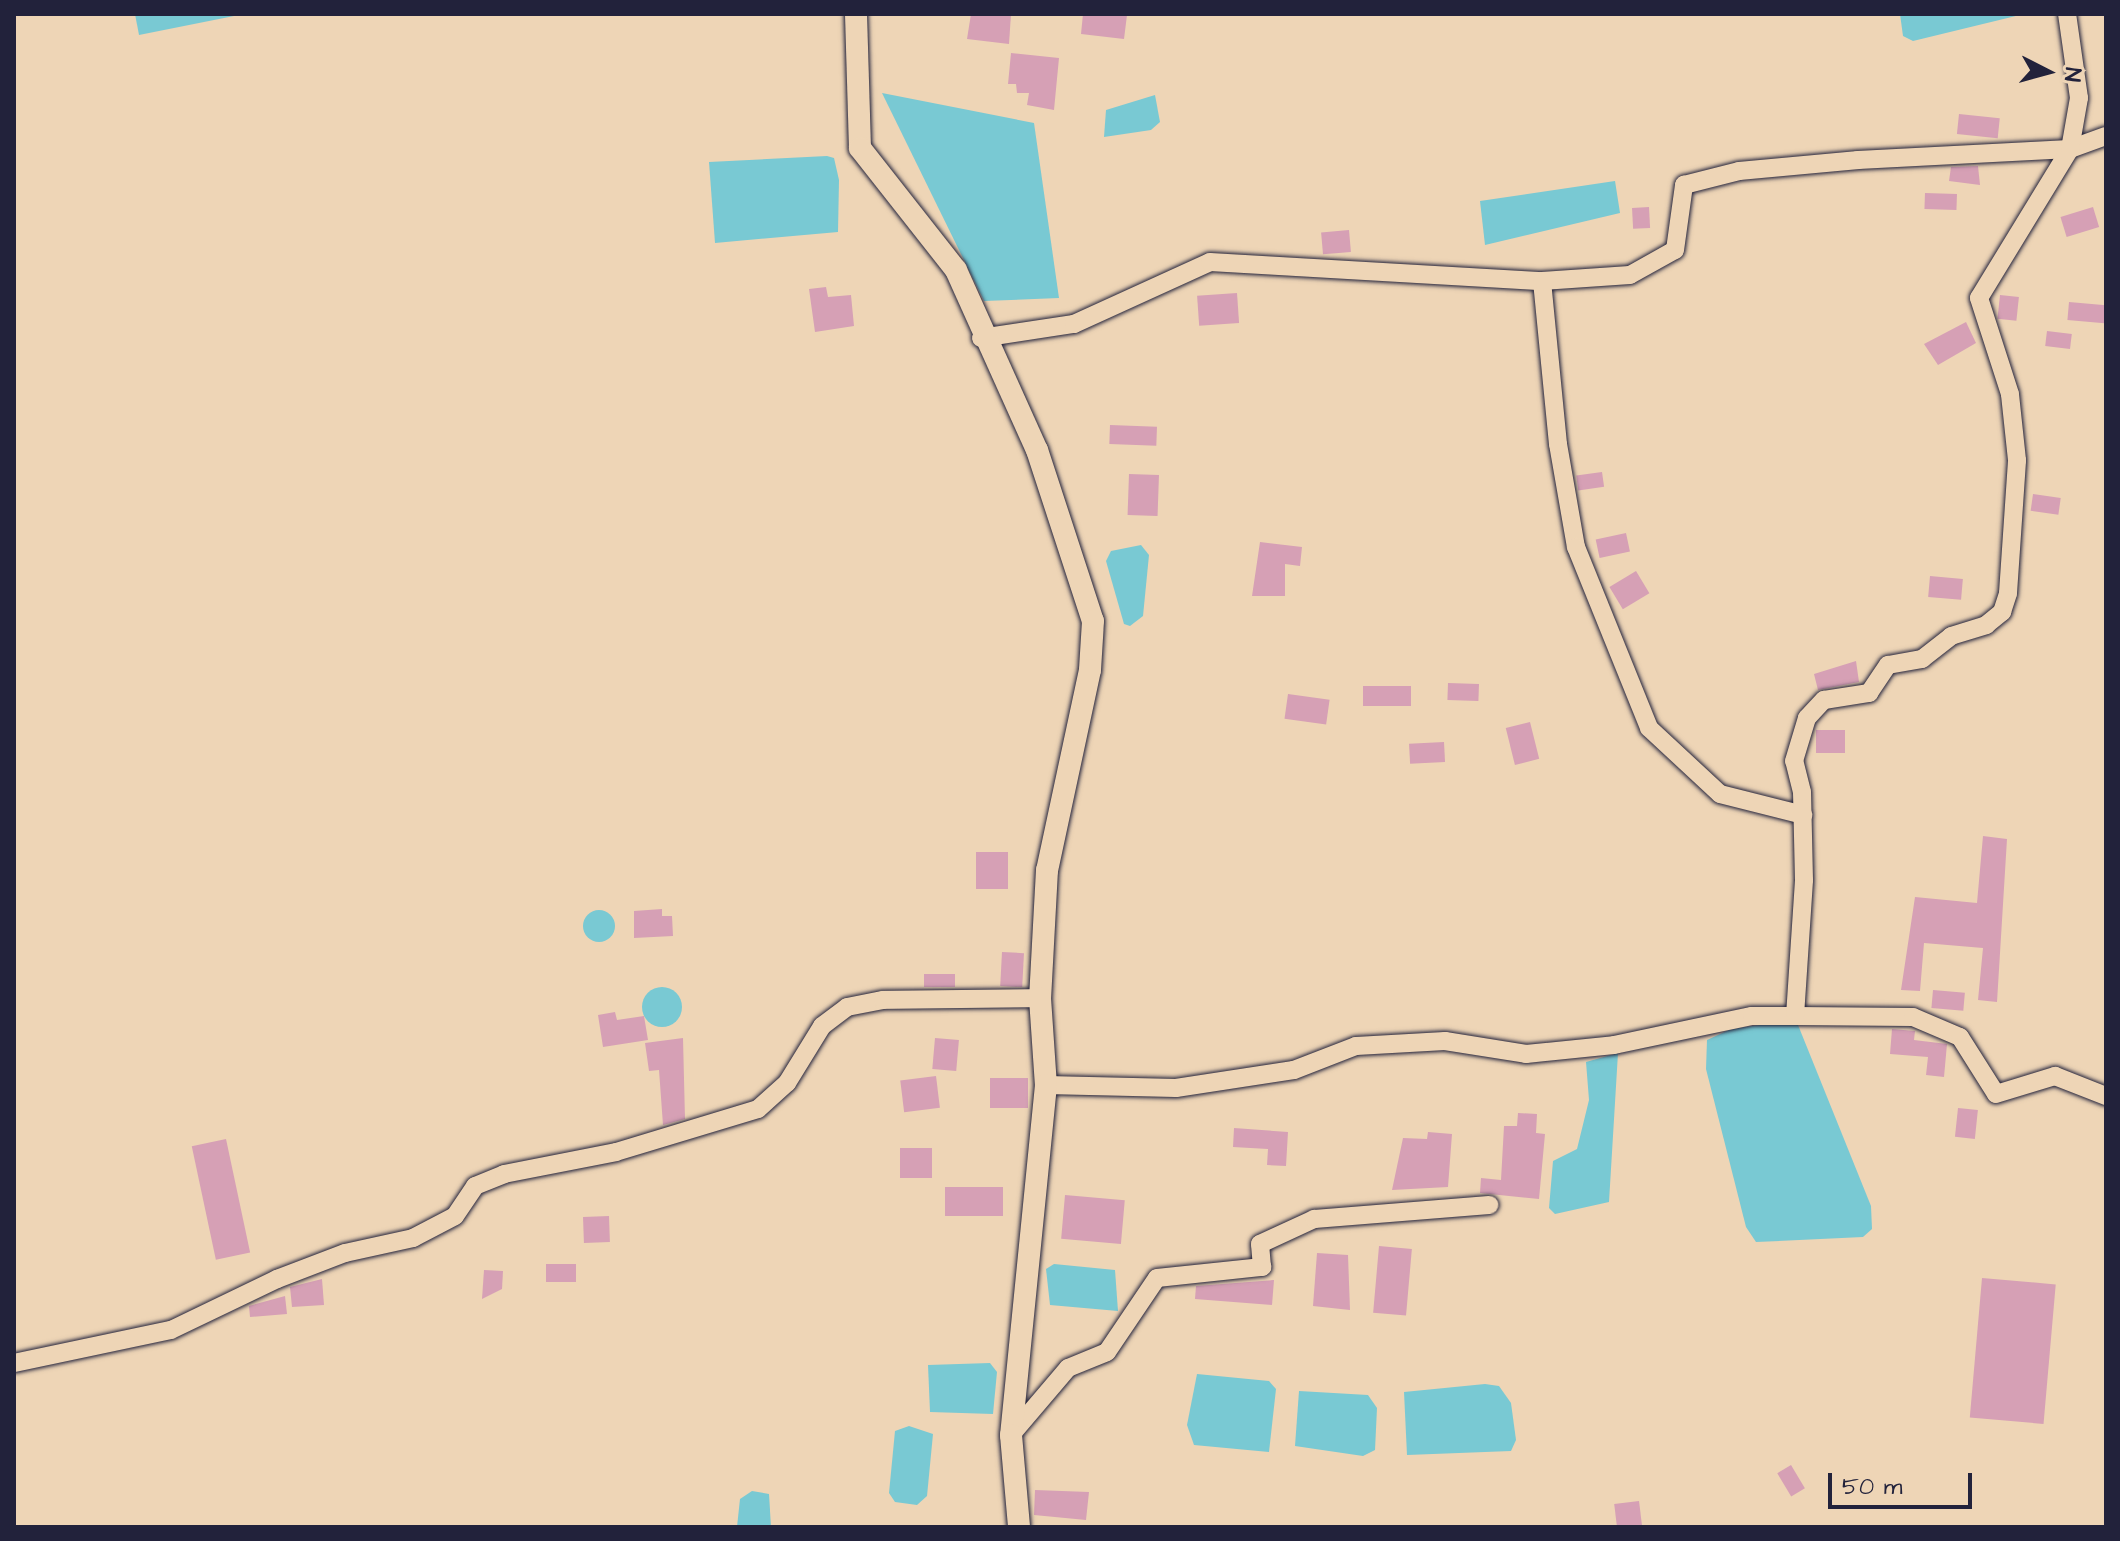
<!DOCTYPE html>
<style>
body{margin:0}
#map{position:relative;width:2120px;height:1541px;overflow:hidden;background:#eed5b6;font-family:"Architects Daughter",sans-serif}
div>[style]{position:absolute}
.water>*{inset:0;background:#79c9d3}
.round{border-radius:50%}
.building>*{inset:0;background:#d6a0b5;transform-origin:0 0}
.roads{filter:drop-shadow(0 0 2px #22223b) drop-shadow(0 0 2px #22223b)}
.minor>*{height:18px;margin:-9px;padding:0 9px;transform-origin:9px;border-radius:9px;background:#eed5b6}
.tertiary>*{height:22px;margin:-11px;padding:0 11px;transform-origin:11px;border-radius:11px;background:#eed5b6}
span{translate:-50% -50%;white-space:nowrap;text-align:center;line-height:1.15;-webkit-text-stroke:6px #eed5b6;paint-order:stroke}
.frame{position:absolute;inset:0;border:16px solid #22223b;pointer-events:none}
.north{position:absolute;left:2008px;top:32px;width:80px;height:80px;-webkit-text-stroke:6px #eed5b6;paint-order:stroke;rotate:96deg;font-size:22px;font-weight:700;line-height:32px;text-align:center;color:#22223b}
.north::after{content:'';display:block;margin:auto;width:28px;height:36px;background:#22223b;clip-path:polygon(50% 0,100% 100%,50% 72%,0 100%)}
.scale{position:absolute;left:1828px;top:1473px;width:144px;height:36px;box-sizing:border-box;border:4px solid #22223b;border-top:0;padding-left:10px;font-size:24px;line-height:28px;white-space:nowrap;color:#22223b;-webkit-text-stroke:6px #eed5b6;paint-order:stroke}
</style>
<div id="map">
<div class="water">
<i style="clip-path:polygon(135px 14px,239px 14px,239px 15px,139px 35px)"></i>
<i style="clip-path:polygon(1900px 14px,2024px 14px,1913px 41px,1903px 36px)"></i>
<i style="clip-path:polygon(882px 93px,1034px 123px,1059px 298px,984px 301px)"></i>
<i style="clip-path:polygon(1155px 95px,1160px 122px,1151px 130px,1104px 137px,1106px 110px)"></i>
<i style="clip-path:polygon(827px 156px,834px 158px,839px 180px,838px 232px,715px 243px,709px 162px)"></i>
<i style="clip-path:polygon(1615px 181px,1620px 213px,1485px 245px,1480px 201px)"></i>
<i style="clip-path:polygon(1141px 545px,1149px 555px,1143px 616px,1130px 626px,1124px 624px,1106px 561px,1111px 551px)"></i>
<i class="round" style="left:583px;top:910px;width:32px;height:32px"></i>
<i class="round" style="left:642px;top:987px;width:40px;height:40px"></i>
<i style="clip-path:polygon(1796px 1020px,1871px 1206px,1872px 1229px,1863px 1237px,1756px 1242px,1746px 1227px,1706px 1069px,1707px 1040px,1731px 1029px)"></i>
<i style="clip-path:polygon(1618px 1053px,1609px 1202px,1555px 1214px,1549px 1208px,1553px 1161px,1577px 1149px,1589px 1100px,1586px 1062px)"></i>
<i style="clip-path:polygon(1054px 1264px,1115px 1270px,1118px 1311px,1050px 1305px,1046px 1269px)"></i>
<i style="clip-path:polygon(990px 1363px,997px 1372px,993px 1414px,930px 1412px,928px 1365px)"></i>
<i style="clip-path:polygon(1197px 1374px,1269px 1381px,1276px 1389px,1269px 1452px,1194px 1445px,1187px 1425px)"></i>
<i style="clip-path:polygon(1485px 1384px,1499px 1386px,1511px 1403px,1516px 1440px,1511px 1451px,1407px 1455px,1404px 1392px)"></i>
<i style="clip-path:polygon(1299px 1391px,1368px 1395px,1377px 1408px,1375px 1450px,1363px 1456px,1295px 1446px)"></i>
<i style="clip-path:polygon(909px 1426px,933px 1434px,927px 1496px,917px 1505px,895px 1502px,889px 1493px,895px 1431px)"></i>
<i style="clip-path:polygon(752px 1491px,769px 1494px,771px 1527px,737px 1527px,740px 1499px)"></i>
</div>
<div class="building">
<i style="clip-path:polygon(971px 14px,1011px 14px,1009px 44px,967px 39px)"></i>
<i style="clip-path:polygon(1083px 14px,1127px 15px,1124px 39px,1081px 34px)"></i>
<i style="clip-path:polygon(1011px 53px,1059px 58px,1054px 110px,1027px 105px,1029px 93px,1017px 93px,1016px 84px,1008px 84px)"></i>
<i style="left:1959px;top:114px;width:41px;height:20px;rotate:6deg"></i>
<i style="clip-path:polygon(1978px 166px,1980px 185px,1949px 181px,1951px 167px)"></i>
<i style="left:1925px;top:193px;width:32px;height:16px;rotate:2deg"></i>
<i style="left:1649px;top:207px;width:21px;height:17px;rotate:87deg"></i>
<i style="left:2093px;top:207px;width:21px;height:34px;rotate:73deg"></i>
<i style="left:1349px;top:230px;width:22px;height:28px;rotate:85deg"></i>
<i style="clip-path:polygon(826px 287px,828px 297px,851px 295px,854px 326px,815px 332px,809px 289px)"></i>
<i style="left:1237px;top:293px;width:30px;height:40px;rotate:86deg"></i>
<i style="left:2000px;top:295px;width:19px;height:24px;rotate:6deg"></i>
<i style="left:2069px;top:302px;width:37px;height:18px;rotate:5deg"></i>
<i style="clip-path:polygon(1966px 322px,1976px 343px,1938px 365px,1924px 344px)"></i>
<i style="left:2047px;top:331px;width:25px;height:15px;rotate:7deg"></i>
<i style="left:1110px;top:425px;width:47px;height:19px;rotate:2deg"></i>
<i style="left:1602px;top:472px;width:15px;height:26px;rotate:82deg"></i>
<i style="left:1129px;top:474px;width:30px;height:41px;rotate:2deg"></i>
<i style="left:2033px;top:494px;width:28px;height:17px;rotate:8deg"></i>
<i style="left:1626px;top:533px;width:19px;height:31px;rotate:78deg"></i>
<i style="clip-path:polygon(1260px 542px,1302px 547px,1300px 566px,1285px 564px,1285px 596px,1252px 596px)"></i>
<i style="left:1636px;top:571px;width:26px;height:31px;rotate:59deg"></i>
<i style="left:1930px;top:576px;width:33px;height:21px;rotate:5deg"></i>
<i style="clip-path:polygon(1856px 661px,1859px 682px,1818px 690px,1814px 674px)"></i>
<i style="left:1448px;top:683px;width:31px;height:17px;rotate:2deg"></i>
<i style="left:1411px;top:686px;width:20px;height:48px;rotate:90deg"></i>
<i style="left:1288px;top:694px;width:42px;height:25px;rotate:8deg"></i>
<i style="left:1530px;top:722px;width:38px;height:25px;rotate:76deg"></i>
<i style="left:1845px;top:730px;width:23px;height:29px;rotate:90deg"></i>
<i style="left:1444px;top:742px;width:20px;height:35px;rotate:87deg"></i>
<i style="clip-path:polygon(1983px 836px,2007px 839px,1997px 1002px,1978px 1000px,1983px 948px,1924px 943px,1920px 991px,1901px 990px,1915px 897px,1977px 903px)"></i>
<i style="left:976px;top:852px;width:32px;height:37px"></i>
<i style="clip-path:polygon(662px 909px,662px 916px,672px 916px,673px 936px,634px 938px,634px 911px)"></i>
<i style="left:1002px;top:952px;width:22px;height:34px;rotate:3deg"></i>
<i style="left:924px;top:974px;width:31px;height:13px"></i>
<i style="left:1933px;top:990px;width:32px;height:18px;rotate:5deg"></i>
<i style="clip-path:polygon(615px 1012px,617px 1020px,644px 1016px,648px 1040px,603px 1047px,598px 1015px)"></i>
<i style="clip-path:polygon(1892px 1029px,1915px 1031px,1914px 1040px,1947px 1044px,1944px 1077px,1926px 1075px,1928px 1057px,1890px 1054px)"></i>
<i style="clip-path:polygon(683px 1038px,685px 1119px,663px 1125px,659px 1070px,649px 1071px,645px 1043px)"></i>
<i style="left:935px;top:1038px;width:24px;height:31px;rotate:5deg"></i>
<i style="left:936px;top:1076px;width:32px;height:36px;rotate:83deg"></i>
<i style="left:990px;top:1078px;width:38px;height:30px"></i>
<i style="left:1958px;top:1108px;width:20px;height:29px;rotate:6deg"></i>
<i style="clip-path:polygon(1518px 1113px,1537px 1114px,1536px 1133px,1545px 1134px,1539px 1199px,1480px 1193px,1481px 1178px,1501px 1180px,1504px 1126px,1517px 1126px)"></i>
<i style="clip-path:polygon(1234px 1128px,1288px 1132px,1286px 1166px,1267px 1165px,1268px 1149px,1233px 1147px)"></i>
<i style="clip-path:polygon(1428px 1132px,1452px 1134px,1448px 1187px,1392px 1190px,1403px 1138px,1427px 1139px)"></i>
<i style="left:226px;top:1139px;width:116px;height:35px;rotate:78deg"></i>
<i style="left:900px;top:1148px;width:32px;height:30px"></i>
<i style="left:1003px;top:1187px;width:29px;height:58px;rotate:90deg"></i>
<i style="left:1065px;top:1195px;width:60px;height:44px;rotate:5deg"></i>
<i style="left:609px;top:1216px;width:26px;height:26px;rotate:88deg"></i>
<i style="left:1379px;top:1246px;width:33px;height:67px;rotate:5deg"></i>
<i style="clip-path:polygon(1317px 1253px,1348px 1255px,1350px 1310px,1313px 1306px)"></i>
<i style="left:546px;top:1264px;width:30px;height:18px"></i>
<i style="clip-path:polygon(484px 1270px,503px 1271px,502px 1289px,482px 1299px)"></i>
<i style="left:1982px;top:1278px;width:74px;height:140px;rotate:5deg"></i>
<i style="clip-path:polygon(322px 1279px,324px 1305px,292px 1307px,290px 1287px)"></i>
<i style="clip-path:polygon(1274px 1280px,1272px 1305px,1195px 1299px,1196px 1286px)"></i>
<i style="clip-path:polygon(285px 1296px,287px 1314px,250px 1317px,249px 1306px)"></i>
<i style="left:1791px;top:1465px;width:27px;height:16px;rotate:59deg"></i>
<i style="clip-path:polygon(1035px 1490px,1089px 1492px,1086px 1520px,1034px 1515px)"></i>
<i style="left:1639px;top:1501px;width:26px;height:25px;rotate:83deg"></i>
</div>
<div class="roads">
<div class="minor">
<i style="left:1542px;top:281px;width:164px;rotate:84.4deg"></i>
<i style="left:1558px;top:444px;width:105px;rotate:80.1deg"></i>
<i style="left:1576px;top:547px;width:195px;rotate:68deg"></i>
<i style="left:1649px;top:728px;width:97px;rotate:42.9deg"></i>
<i style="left:1720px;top:794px;width:86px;rotate:14.2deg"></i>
<i style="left:981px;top:338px;width:94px;rotate:-8.6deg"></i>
<i style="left:1074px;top:324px;width:149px;rotate:-24.5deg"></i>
<i style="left:1210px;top:262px;width:333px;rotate:3.3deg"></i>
<i style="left:1542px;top:281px;width:88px;rotate:-3.9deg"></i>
<i style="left:1630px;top:275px;width:51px;rotate:-29.1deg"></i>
<i style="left:1675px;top:250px;width:66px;rotate:-82.1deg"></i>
<i style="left:1684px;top:185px;width:57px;rotate:-14.3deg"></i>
<i style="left:1739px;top:171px;width:120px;rotate:-5.3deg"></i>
<i style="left:1858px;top:160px;width:212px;rotate:-3deg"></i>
<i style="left:2070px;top:149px;width:38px;rotate:-20deg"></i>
<i style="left:1795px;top:1016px;width:118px;rotate:0.5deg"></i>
<i style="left:1913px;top:1017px;width:51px;rotate:23.1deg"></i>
<i style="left:1960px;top:1037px;width:67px;rotate:57.7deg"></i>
<i style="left:1996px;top:1094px;width:62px;rotate:-17deg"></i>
<i style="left:2055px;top:1076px;width:55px;rotate:21.4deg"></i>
<i style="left:1046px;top:1085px;width:130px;rotate:1.3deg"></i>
<i style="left:1176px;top:1088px;width:119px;rotate:-8.7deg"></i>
<i style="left:1294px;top:1070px;width:66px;rotate:-21.2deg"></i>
<i style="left:1356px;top:1046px;width:89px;rotate:-3.2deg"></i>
<i style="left:1445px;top:1041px;width:82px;rotate:9.1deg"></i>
<i style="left:1526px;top:1054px;width:88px;rotate:-5.8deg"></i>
<i style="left:1614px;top:1045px;width:141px;rotate:-11.9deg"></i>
<i style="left:1752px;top:1016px;width:43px"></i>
<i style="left:1795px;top:1016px;width:136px;rotate:-86.2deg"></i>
<i style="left:1804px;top:880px;width:88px;rotate:-91.3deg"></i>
<i style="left:1802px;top:792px;width:32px;rotate:-104deg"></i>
<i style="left:1794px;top:761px;width:45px;rotate:-73.2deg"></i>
<i style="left:1807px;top:718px;width:25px;rotate:-47deg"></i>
<i style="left:1824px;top:700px;width:46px;rotate:-8.8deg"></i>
<i style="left:1869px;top:693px;width:34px;rotate:-56deg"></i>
<i style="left:1888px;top:665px;width:35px;rotate:-10deg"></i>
<i style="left:1922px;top:659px;width:37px;rotate:-38deg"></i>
<i style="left:1951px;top:636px;width:37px;rotate:-17deg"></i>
<i style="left:1986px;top:625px;width:21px;rotate:-39deg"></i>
<i style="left:2002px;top:612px;width:20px;rotate:-72deg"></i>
<i style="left:2008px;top:593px;width:133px;rotate:-86.1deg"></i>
<i style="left:2017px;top:460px;width:66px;rotate:-96.1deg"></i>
<i style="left:2010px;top:394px;width:101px;rotate:-107.9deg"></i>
<i style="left:1979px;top:298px;width:175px;rotate:-58.6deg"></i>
<i style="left:2070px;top:149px;width:52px;rotate:-80deg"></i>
<i style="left:2079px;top:98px;width:85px;rotate:-98.1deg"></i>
<i style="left:14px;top:1363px;width:160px;rotate:-11.9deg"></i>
<i style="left:171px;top:1330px;width:118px;rotate:-25.7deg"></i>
<i style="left:277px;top:1279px;width:73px;rotate:-20.9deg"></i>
<i style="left:345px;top:1253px;width:70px;rotate:-12.4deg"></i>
<i style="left:413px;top:1238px;width:47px;rotate:-27.6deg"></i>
<i style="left:455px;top:1216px;width:36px;rotate:-56deg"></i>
<i style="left:475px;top:1186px;width:31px;rotate:-22deg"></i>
<i style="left:504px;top:1174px;width:114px;rotate:-11.1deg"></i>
<i style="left:616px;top:1152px;width:148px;rotate:-16.8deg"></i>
<i style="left:758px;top:1109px;width:39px;rotate:-42deg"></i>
<i style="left:787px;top:1083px;width:67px;rotate:-58.4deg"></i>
<i style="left:822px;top:1026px;width:31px;rotate:-37deg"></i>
<i style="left:847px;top:1007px;width:37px;rotate:-11deg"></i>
<i style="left:883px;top:1000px;width:157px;rotate:-0.7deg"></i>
<i style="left:1011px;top:1435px;width:88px;rotate:-49.6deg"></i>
<i style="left:1068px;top:1368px;width:42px;rotate:-22.3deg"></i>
<i style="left:1107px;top:1352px;width:89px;rotate:-56deg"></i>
<i style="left:1157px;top:1278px;width:106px;rotate:-6deg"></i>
<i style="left:1262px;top:1267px;width:23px;rotate:-95deg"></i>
<i style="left:1260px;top:1244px;width:60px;rotate:-24.8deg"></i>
<i style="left:1314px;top:1219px;width:176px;rotate:-4.6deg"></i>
</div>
<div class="tertiary">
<i style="left:856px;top:14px;width:134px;rotate:88.3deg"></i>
<i style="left:860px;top:148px;width:155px;rotate:51.8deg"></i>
<i style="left:956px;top:270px;width:197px;rotate:65.8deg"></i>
<i style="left:1037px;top:450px;width:180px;rotate:71.9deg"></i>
<i style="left:1093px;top:621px;width:49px;rotate:93.5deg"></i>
<i style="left:1090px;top:670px;width:205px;rotate:102.1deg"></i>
<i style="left:1047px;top:870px;width:128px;rotate:93.1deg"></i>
<i style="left:1040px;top:998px;width:87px;rotate:86.1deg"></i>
<i style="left:1046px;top:1085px;width:352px;rotate:95.7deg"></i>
<i style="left:1011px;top:1435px;width:92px;rotate:85deg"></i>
</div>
</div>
<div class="frame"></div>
<div class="north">N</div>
<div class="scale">50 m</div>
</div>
